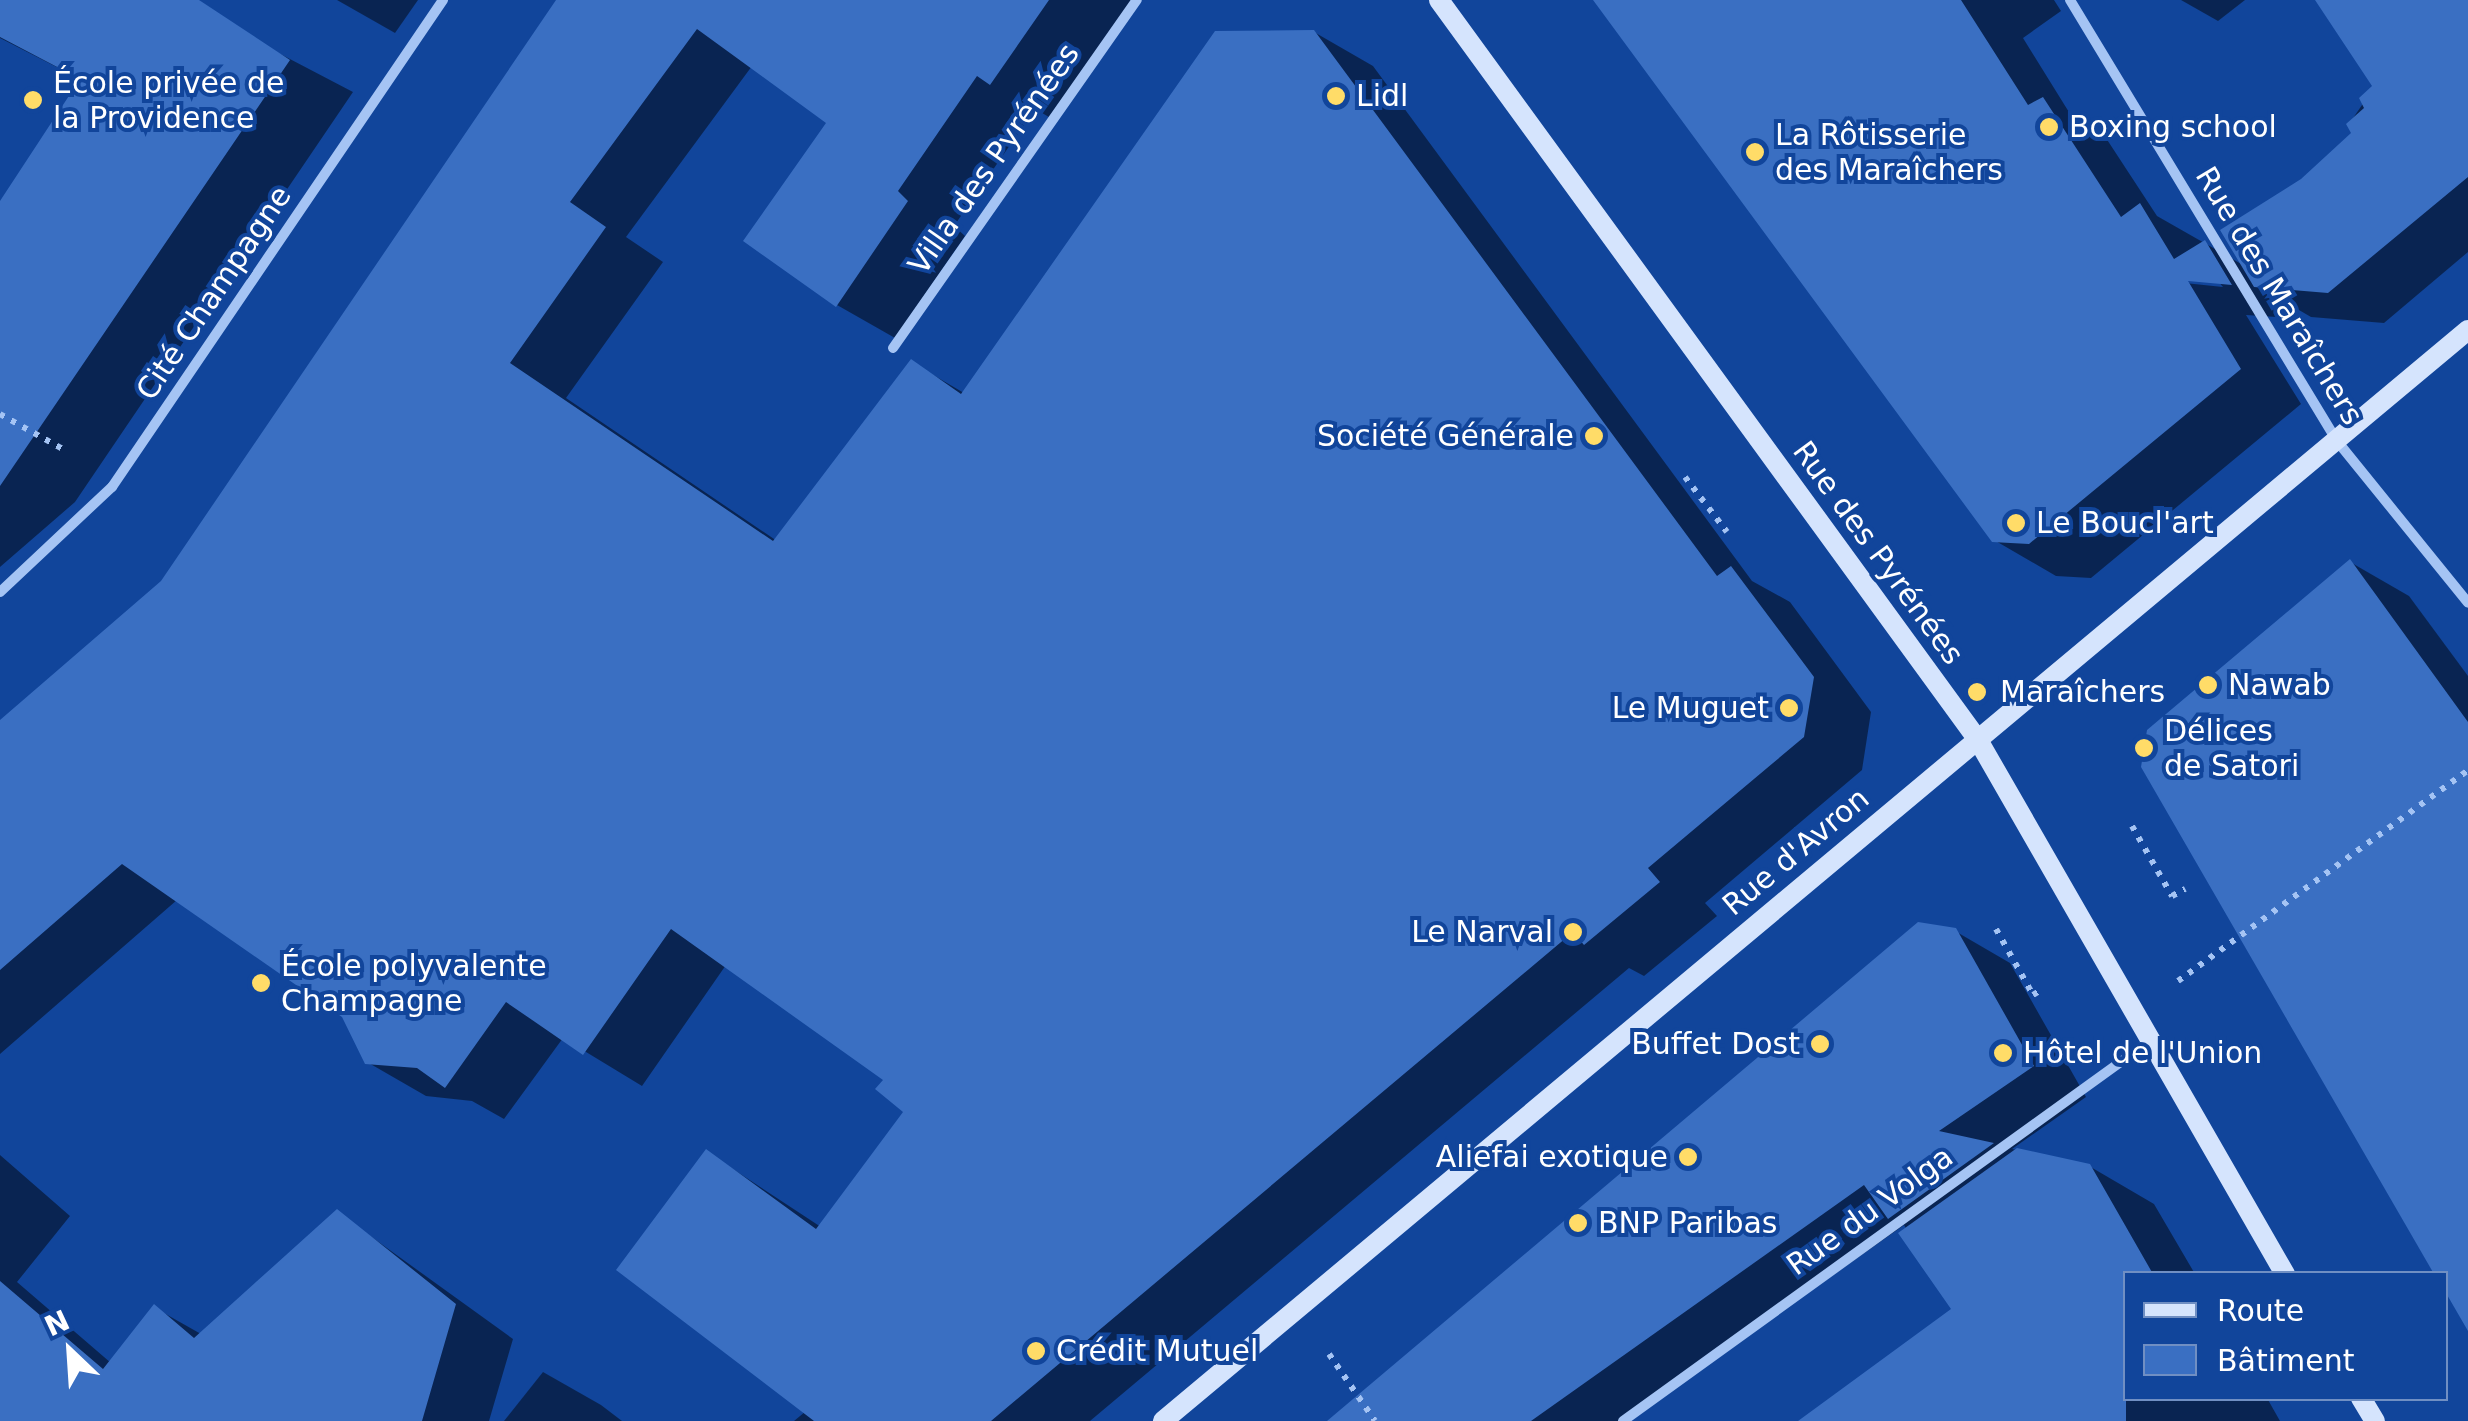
<!DOCTYPE html>
<meta charset="utf-8">
<style>
body{margin:0}
#map{position:relative;width:2468px;height:1421px;overflow:hidden;background:#11459b;font-family:"DejaVu Sans",sans-serif}
div>[style]{position:absolute}
.shadow>*{inset:0;background:#0007}
.building>*{inset:0;background:#3a6fc2}
.path>*{height:6px;margin-top:-3px;transform-origin:0;background:repeating-linear-gradient(90deg,#a5c4f4 0 5px,transparent 0 13px)}
.street>*{height:10px;margin:-5px;padding:0 5px;transform-origin:5px;border-radius:5px;background:#a5c4f4}
.secondary>*{height:20px;margin:-10px;padding:0 10px;transform-origin:10px;border-radius:10px;background:#d5e4fd}
.dots>*{width:28px;height:28px;translate:-50% -50%;box-sizing:border-box;border:5px solid #11459b;border-radius:50%}
span{translate:-50% -50%;white-space:nowrap;text-align:center;line-height:1.15;-webkit-text-stroke:8px #11459b;paint-order:stroke}
.poi-label{font-size:30px;color:#fff}
.left{translate:0 -50%;text-align:left}
.right{translate:-100% -50%;text-align:right}
.street-label{font-size:30px;color:#fff}
.legend{position:absolute;left:2123px;top:1271px;width:325px;height:130px;box-sizing:border-box;background:#11459b;border:2px solid #708fc3;margin:0;padding:12px 18px;list-style:none;font-size:30px;color:#fff}
.legend li{display:flex;align-items:center;gap:20px;height:50px}
.legend b{width:50px;border:2px solid #708fc3}
.north{position:absolute;left:20px;top:1301px;width:100px;height:100px;-webkit-text-stroke:8px #11459b;paint-order:stroke;rotate:335deg;font-size:28px;font-weight:700;line-height:40px;text-align:center;color:#fff}
.north::after{content:'';display:block;margin:auto;width:35px;height:45px;background:#fff;clip-path:polygon(50% 0,100% 100%,50% 72%,0 100%)}
</style>
<div id="map">
<div class="shadow">
<i style="clip-path:polygon(0 0,177px 0,353px 92px,75px 502px,0 567px,0 205px,82px 80px,0 38px)"></i>
<i style="clip-path:polygon(337px 0,418px 0,395px 33px)"></i>
<i style="clip-path:polygon(559px 0,1136px 0,1049px 117px,1035px 109px,954px 226px,965px 236px,895px 338px,837px 305px,830px 122px,752px 66px,626px 237px,663px 262px,566px 398px,777px 541px,911px 362px,964px 393px,1314px 32px,1373px 66px,1752px 581px,1790px 602px,1871px 712px,1862px 770px,1705px 903px,1717px 916px,1644px 976px,1629px 968px,1090px 1421px,794px 1421px,806px 1411px,707px 1152px,821px 1227px,907px 1112px,887px 1079px,726px 965px,642px 1086px,563px 1038px,504px 1119px,472px 1101px,426px 1096px,367px 1062px,344px 1016px,177px 900px,0 1054px,0 723px,163px 583px)"></i>
<i style="clip-path:polygon(evenodd,1597px 0,2054px 0,2061px 11px,2023px 38px,2072px 117px,2104px 135px,2157px 216px,2243px 265px,2302px 181px,2354px 133px,2349px 124px,2375px 86px,2318px 0,2468px 0,2468px 252px,2384px 323px,2311px 317px,2278px 298px,2291px 318px,2246px 315px,2301px 404px,2091px 578px,2056px 576px,1994px 540px,1597px 0,2175px 278px,2218px 281px,2223px 287px,2175px 282px,2175px 278px)"></i>
<i style="clip-path:polygon(2181px 0,2245px 0,2218px 21px)"></i>
<i style="clip-path:polygon(2350px 562px,2409px 596px,2468px 676px,2468px 1328px,2446px 1289px)"></i>
<i style="clip-path:polygon(1955px 931px,2010px 963px,2086px 1097px,2012px 1149px,2089px 1166px,2154px 1204px,2195px 1274px,2126px 1274px,2126px 1398px,2267px 1398px,2280px 1421px,1803px 1421px,1955px 1310px,1904px 1225px,1626px 1421px,1330px 1421px)"></i>
<i style="clip-path:polygon(0 1155px,70px 1216px,17px 1282px,111px 1363px,155px 1308px,201px 1334px,337px 1212px,513px 1339px,489px 1421px,0 1421px)"></i>
<i style="clip-path:polygon(543px 1372px,601px 1405px,622px 1421px,504px 1421px)"></i>
</div>
<div class="building">
<i style="clip-path:polygon(0 0,199px 0,290px 60px,0 486px,0 201px,80px 79px,0 37px)"></i>
<i style="clip-path:polygon(556px 0,1049px 0,990px 85px,977px 76px,898px 191px,908px 201px,836px 307px,743px 241px,826px 123px,697px 29px,570px 202px,606px 227px,510px 363px,773px 541px,911px 359px,961px 394px,1215px 31px,1314px 30px,1717px 576px,1731px 566px,1814px 677px,1804px 737px,1648px 868px,1660px 882px,1584px 945px,1573px 932px,991px 1421px,814px 1421px,616px 1270px,706px 1149px,816px 1229px,903px 1112px,875px 1089px,883px 1080px,671px 929px,583px 1055px,506px 1002px,445px 1088px,417px 1068px,365px 1064px,342px 1017px,122px 864px,0 970px,0 720px,161px 581px)"></i>
<i style="clip-path:polygon(1593px 0,1961px 0,2028px 105px,2043px 97px,2121px 217px,2140px 203px,2174px 259px,2205px 240px,2232px 285px,2188px 281px,2241px 369px,2029px 544px,1992px 542px)"></i>
<i style="clip-path:polygon(2315px 0,2468px 0,2468px 177px,2328px 293px,2254px 287px,2220px 230px,2301px 179px,2351px 133px,2346px 124px,2364px 108px,2359px 98px,2372px 86px)"></i>
<i style="clip-path:polygon(2350px 559px,2468px 722px,2468px 1331px,2446px 1293px,2446px 1274px,2434px 1274px,2141px 767px,2147px 730px)"></i>
<i style="clip-path:polygon(1918px 922px,1956px 928px,2034px 1066px,1939px 1131px,1994px 1143px,1888px 1219px,1864px 1185px,1531px 1421px,1327px 1421px)"></i>
<i style="clip-path:polygon(2017px 1148px,2090px 1164px,2153px 1274px,2126px 1274px,2126px 1421px,1798px 1421px,1951px 1309px,1898px 1233px)"></i>
<i style="clip-path:polygon(337px 1209px,456px 1304px,422px 1421px,0 1421px,0 1281px,103px 1369px,154px 1304px,194px 1338px)"></i>
</div>
<div class="path">
<i style="left:0;top:414px;width:72px;rotate:29.1deg"></i>
<i style="left:1685px;top:477px;width:69px;rotate:52.6deg"></i>
<i style="left:2132px;top:826px;width:81px;rotate:60.3deg"></i>
<i style="left:2172px;top:896px;width:15px;rotate:-28deg"></i>
<i style="left:1996px;top:929px;width:76px;rotate:60.7deg"></i>
<i style="left:2033px;top:995px;width:9px;rotate:-32deg"></i>
<i style="left:2178px;top:981px;width:359px;rotate:-36deg"></i>
<i style="left:1329px;top:1354px;width:81px;rotate:55.5deg"></i>
</div>
<div class="street">
<i style="left:2070px;top:0;width:516px;rotate:58.81deg"></i>
<i style="left:2337px;top:441px;width:208px;rotate:51deg"></i>
<i style="left:893px;top:348px;width:425px;rotate:-55deg"></i>
<i style="left:0;top:592px;width:154px;rotate:-43.2deg"></i>
<i style="left:112px;top:487px;width:589px;rotate:-55.8deg"></i>
<i style="left:1623px;top:1421px;width:646px;rotate:-35.81deg"></i>
</div>
<div class="secondary">
<i style="left:1439px;top:0;width:915px;rotate:53.93deg"></i>
<i style="left:1978px;top:740px;width:616px;rotate:60.11deg"></i>
<i style="left:2361px;top:1398px;width:27px;rotate:59deg"></i>
<i style="left:1163px;top:1421px;width:1701px;rotate:-39.9deg"></i>
</div>
<div class="dots">
<i style="left:1336px;top:96px;background:#ffdc68"></i>
<i style="left:33px;top:100px;background:#ffdc68"></i>
<i style="left:2049px;top:127px;background:#ffdc68"></i>
<i style="left:1755px;top:152px;background:#ffdc68"></i>
<i style="left:1594px;top:436px;background:#ffdc68"></i>
<i style="left:2016px;top:523px;background:#ffdc68"></i>
<i style="left:2208px;top:685px;background:#ffdc68"></i>
<i style="left:1977px;top:692px;background:#ffdc68"></i>
<i style="left:1789px;top:708px;background:#ffdc68"></i>
<i style="left:2144px;top:748px;background:#ffdc68"></i>
<i style="left:1573px;top:932px;background:#ffdc68"></i>
<i style="left:261px;top:983px;background:#ffdc68"></i>
<i style="left:1820px;top:1044px;background:#ffdc68"></i>
<i style="left:2003px;top:1053px;background:#ffdc68"></i>
<i style="left:1688px;top:1157px;background:#ffdc68"></i>
<i style="left:1578px;top:1223px;background:#ffdc68"></i>
<i style="left:1036px;top:1351px;background:#ffdc68"></i>
</div>
<div class="poi-label">
<span class="left" style="left:53px;top:100px">École privée de<br>la Providence</span>
<span class="left" style="left:1356px;top:96px">Lidl</span>
<span class="left" style="left:2069px;top:127px">Boxing school</span>
<span class="left" style="left:1775px;top:152px">La Rôtisserie<br>des Maraîchers</span>
<span class="right" style="left:1574px;top:436px">Société Générale</span>
<span class="left" style="left:2036px;top:523px">Le Boucl'art</span>
<span class="left" style="left:2228px;top:685px">Nawab</span>
<span class="left" style="left:2000px;top:692px">Maraîchers</span>
<span class="right" style="left:1769px;top:708px">Le Muguet</span>
<span class="left" style="left:2164px;top:748px">Délices<br>de Satori</span>
<span class="right" style="left:1553px;top:932px">Le Narval</span>
<span class="left" style="left:281px;top:983px">École polyvalente<br>Champagne</span>
<span class="right" style="left:1800px;top:1044px">Buffet Dost</span>
<span class="left" style="left:2023px;top:1053px">Hôtel de l'Union</span>
<span class="right" style="left:1668px;top:1157px">Aliefai exotique</span>
<span class="left" style="left:1598px;top:1223px">BNP Paribas</span>
<span class="left" style="left:1056px;top:1351px">Crédit Mutuel</span>
</div>
<div class="street-label">
<span style="left:994px;top:159px;rotate:-55deg">Villa des Pyrénées</span>
<span style="left:214px;top:293px;rotate:-56deg">Cité Champagne</span>
<span style="left:2279px;top:296px;rotate:59deg">Rue des Maraîchers</span>
<span style="left:1878px;top:553px;rotate:54deg">Rue des Pyrénées</span>
<span style="left:1796px;top:852px;rotate:-40deg">Rue d'Avron</span>
<span style="left:1870px;top:1211px;rotate:-36deg">Rue du Volga</span>
</div>
<ul class="legend">
<li><b style="height:12px;background:#d5e4fd"></b>Route</li>
<li><b style="height:28px;background:#3a6fc2"></b>Bâtiment</li>
</ul>
<div class="north">N</div>
</div>
